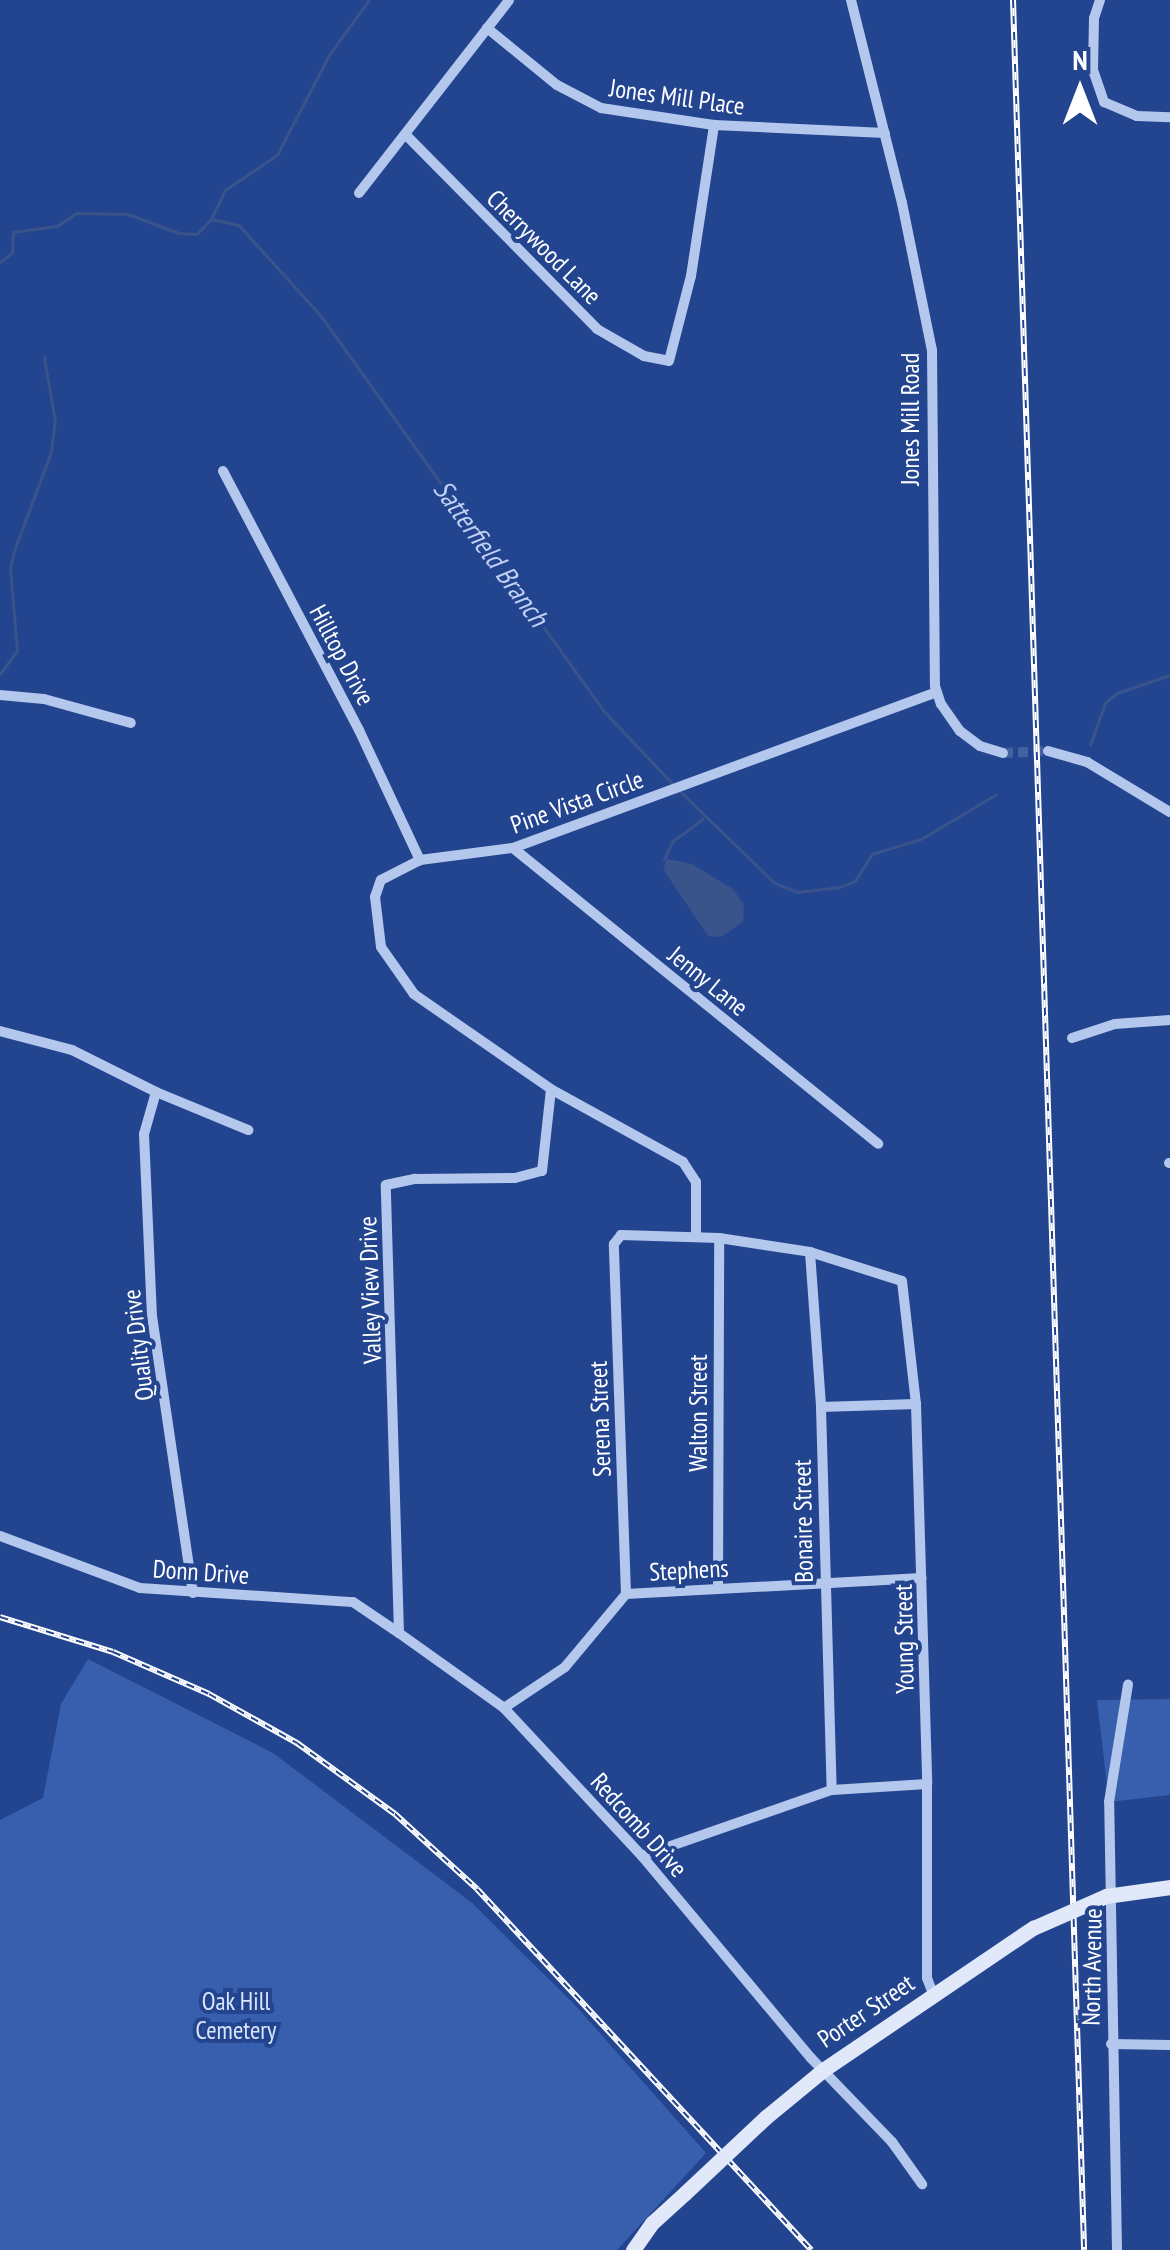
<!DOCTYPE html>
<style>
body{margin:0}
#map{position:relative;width:1170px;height:2250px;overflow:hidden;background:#234590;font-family:"PT Sans Narrow",sans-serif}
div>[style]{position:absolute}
.green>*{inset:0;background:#375fad}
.water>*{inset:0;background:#3a538a}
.stream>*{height:2.5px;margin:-1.25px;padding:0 1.25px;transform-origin:1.25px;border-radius:1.25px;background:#3a538a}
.street-tunnel>*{height:10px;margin-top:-5px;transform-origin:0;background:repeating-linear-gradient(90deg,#4461a1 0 10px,transparent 0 15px)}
.street>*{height:10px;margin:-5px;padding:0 5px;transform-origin:5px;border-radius:5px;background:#b4c7ec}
.secondary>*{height:15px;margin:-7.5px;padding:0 7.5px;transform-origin:7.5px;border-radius:7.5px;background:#e0e8fa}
.rail>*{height:6px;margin-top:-3px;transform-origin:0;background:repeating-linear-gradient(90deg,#234590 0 8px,#fff 0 16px);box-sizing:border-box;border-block:2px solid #fff}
.secondary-bridge>*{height:15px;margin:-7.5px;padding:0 7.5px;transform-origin:7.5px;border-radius:7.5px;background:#e0e8fa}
span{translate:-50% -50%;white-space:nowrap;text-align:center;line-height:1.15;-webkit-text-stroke:8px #234590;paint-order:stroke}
.street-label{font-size:25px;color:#fff}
.park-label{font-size:25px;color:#d9e4f9}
.water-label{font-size:28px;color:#c0d1f3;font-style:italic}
.north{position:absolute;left:1030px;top:40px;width:100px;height:100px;-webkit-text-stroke:8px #234590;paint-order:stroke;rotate:0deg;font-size:28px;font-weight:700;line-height:40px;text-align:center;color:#fff}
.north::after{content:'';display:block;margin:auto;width:35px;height:45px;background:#fff;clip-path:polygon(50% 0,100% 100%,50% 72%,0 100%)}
</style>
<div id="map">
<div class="green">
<i style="clip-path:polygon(88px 1659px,273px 1753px,471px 1902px,574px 2004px,706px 2153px,617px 2250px,0 2250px,0 1820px,43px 1798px,61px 1704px)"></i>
<i style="clip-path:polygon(1170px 1699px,1170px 1795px,1109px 1802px,1097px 1700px)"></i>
</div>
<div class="water">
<i style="clip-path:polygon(667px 859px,692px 864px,733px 889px,744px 905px,743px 922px,721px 937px,708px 936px,663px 869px)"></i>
</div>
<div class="stream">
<i style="left:211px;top:219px;width:29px;rotate:12deg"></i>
<i style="left:239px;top:225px;width:124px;rotate:47.9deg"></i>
<i style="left:322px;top:317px;width:485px;rotate:54.4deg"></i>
<i style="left:604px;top:711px;width:102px;rotate:46.6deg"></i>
<i style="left:0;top:262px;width:15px;rotate:-37deg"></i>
<i style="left:12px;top:253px;width:21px;rotate:-87deg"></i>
<i style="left:13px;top:232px;width:44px;rotate:-7.8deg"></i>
<i style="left:57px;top:226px;width:23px;rotate:-34deg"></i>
<i style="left:76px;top:213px;width:52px;rotate:1.1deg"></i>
<i style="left:128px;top:214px;width:54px;rotate:20.4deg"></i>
<i style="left:179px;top:233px;width:18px;rotate:3deg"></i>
<i style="left:197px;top:234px;width:21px;rotate:-47deg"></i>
<i style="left:211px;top:219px;width:32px;rotate:-64deg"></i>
<i style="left:225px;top:190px;width:63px;rotate:-33.9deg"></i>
<i style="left:277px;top:155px;width:113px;rotate:-62.5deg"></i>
<i style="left:329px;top:55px;width:68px;rotate:-54deg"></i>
<i style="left:0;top:674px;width:29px;rotate:-54deg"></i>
<i style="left:17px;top:651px;width:83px;rotate:-94.8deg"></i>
<i style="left:10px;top:568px;width:17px;rotate:-77deg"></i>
<i style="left:14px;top:551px;width:106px;rotate:-69.5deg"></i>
<i style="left:51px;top:452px;width:31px;rotate:-83deg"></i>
<i style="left:55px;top:421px;width:64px;rotate:-99.9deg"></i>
<i style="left:1090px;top:745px;width:45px;rotate:-70.3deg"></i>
<i style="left:1105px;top:703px;width:16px;rotate:-40deg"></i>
<i style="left:1117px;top:693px;width:56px;rotate:-18.8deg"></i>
<i style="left:680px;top:791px;width:132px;rotate:44.1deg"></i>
<i style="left:775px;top:883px;width:24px;rotate:22deg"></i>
<i style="left:797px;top:892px;width:43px;rotate:-6.6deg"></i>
<i style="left:840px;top:887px;width:16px;rotate:-22deg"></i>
<i style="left:855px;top:881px;width:32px;rotate:-58deg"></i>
<i style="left:872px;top:854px;width:51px;rotate:-17deg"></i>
<i style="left:921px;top:839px;width:86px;rotate:-30.7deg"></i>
<i style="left:664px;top:860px;width:20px;rotate:-66deg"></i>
<i style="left:672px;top:842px;width:38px;rotate:-37deg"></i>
</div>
<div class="street-tunnel">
<i style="left:1003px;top:753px;width:45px;rotate:-2.5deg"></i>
</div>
<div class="street">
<i style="left:851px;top:0;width:209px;rotate:75.9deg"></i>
<i style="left:902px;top:203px;width:150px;rotate:78.5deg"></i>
<i style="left:932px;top:350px;width:336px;rotate:89.5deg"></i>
<i style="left:935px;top:686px;width:19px;rotate:72deg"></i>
<i style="left:941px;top:704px;width:33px;rotate:55deg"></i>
<i style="left:960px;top:731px;width:25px;rotate:37deg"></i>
<i style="left:980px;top:746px;width:24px;rotate:17deg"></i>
<i style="left:1100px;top:0;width:19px;rotate:108deg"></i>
<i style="left:1094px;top:18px;width:52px;rotate:91.1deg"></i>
<i style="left:1093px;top:70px;width:34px;rotate:71deg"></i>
<i style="left:1104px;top:102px;width:36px;rotate:23deg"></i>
<i style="left:1137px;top:116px;width:33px;rotate:2deg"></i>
<i style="left:487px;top:28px;width:90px;rotate:39.2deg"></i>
<i style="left:557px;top:85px;width:50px;rotate:27.6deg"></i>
<i style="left:601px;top:108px;width:114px;rotate:8.6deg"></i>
<i style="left:714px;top:125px;width:171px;rotate:2.7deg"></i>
<i style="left:407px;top:136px;width:271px;rotate:45.4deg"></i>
<i style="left:597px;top:329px;width:54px;rotate:29.9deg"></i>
<i style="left:644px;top:356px;width:25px;rotate:11deg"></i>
<i style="left:669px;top:361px;width:88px;rotate:-75.5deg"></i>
<i style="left:691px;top:276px;width:153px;rotate:-81.3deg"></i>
<i style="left:359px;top:193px;width:244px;rotate:-52.1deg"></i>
<i style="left:223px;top:471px;width:293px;rotate:62.3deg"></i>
<i style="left:359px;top:730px;width:144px;rotate:64.9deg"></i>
<i style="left:0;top:695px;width:44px;rotate:5.2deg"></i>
<i style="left:44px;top:699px;width:90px;rotate:15.4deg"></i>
<i style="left:1048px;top:751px;width:41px;rotate:15.8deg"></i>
<i style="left:1087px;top:762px;width:97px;rotate:31.1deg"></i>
<i style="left:513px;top:848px;width:470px;rotate:39deg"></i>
<i style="left:0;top:1031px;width:74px;rotate:14.8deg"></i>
<i style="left:72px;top:1050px;width:94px;rotate:26.6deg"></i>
<i style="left:156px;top:1092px;width:100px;rotate:22.4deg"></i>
<i style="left:1072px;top:1038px;width:45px;rotate:-18deg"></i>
<i style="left:1115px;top:1024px;width:55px;rotate:-4.2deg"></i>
<i style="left:156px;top:1092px;width:44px;rotate:105.9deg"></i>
<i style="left:144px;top:1134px;width:182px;rotate:87.5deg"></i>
<i style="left:152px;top:1316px;width:280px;rotate:81.6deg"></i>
<i style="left:1169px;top:1163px;width:1px"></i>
<i style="left:696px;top:1237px;width:55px;rotate:-90deg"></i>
<i style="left:696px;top:1182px;width:24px;rotate:-123deg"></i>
<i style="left:683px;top:1162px;width:151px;rotate:-151.1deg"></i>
<i style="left:551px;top:1089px;width:167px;rotate:-145.3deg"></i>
<i style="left:414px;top:994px;width:57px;rotate:-125.1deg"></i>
<i style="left:381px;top:947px;width:50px;rotate:-96.8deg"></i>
<i style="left:375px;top:897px;width:18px;rotate:-71deg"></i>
<i style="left:381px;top:880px;width:44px;rotate:-27.1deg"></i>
<i style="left:420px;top:860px;width:94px;rotate:-7.4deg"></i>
<i style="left:513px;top:848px;width:451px;rotate:-20.2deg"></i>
<i style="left:810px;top:1252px;width:155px;rotate:85.9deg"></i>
<i style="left:821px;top:1407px;width:383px;rotate:88.4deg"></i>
<i style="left:821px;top:1407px;width:95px;rotate:-1.8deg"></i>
<i style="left:0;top:1536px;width:149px;rotate:20.4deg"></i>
<i style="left:140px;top:1588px;width:213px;rotate:3.8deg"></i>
<i style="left:353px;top:1602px;width:55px;rotate:34deg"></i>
<i style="left:399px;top:1633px;width:129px;rotate:35.5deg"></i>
<i style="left:504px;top:1708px;width:202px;rotate:47deg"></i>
<i style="left:642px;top:1856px;width:263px;rotate:50.1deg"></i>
<i style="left:811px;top:2058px;width:117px;rotate:46deg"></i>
<i style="left:892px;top:2142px;width:52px;rotate:54.5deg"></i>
<i style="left:718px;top:1587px;width:349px;rotate:-89.8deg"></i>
<i style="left:626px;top:1594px;width:350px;rotate:-92deg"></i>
<i style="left:614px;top:1244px;width:11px;rotate:-52deg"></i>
<i style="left:621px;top:1235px;width:98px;rotate:1.8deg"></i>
<i style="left:719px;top:1238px;width:92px;rotate:8.7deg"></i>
<i style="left:810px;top:1252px;width:96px;rotate:17.5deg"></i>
<i style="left:902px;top:1281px;width:124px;rotate:83.5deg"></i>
<i style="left:916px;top:1404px;width:380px;rotate:88.3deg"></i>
<i style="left:927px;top:1784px;width:194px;rotate:90deg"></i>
<i style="left:927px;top:1978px;width:19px;rotate:69deg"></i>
<i style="left:399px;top:1633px;width:448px;rotate:-91.7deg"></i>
<i style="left:386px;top:1185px;width:30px;rotate:-12deg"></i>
<i style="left:415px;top:1179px;width:100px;rotate:-0.6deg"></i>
<i style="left:515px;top:1178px;width:28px;rotate:-15deg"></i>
<i style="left:542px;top:1171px;width:82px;rotate:-83.7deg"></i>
<i style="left:504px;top:1708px;width:73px;rotate:-33.9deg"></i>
<i style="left:565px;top:1667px;width:95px;rotate:-50.1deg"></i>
<i style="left:626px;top:1594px;width:296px;rotate:-3.1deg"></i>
<i style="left:642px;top:1856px;width:201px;rotate:-19.2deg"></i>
<i style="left:832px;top:1790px;width:95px;rotate:-3.6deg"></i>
<i style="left:1111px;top:2044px;width:59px;rotate:1deg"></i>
<i style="left:1117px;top:2250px;width:448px;rotate:-91deg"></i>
<i style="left:1109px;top:1802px;width:119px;rotate:-80.8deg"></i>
</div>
<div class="secondary">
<i style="left:1106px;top:1896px;width:65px;rotate:-8deg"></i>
<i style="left:766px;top:2117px;width:74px;rotate:-39.5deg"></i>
<i style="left:823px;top:2070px;width:254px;rotate:-34.1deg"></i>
<i style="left:633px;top:2250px;width:33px;rotate:-55deg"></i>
<i style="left:652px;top:2223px;width:45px;rotate:-42.3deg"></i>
</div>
<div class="rail">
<i style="left:1013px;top:0;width:2251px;rotate:88.19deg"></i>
<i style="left:0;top:1617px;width:118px;rotate:17.2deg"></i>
<i style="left:113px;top:1652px;width:105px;rotate:23.6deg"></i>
<i style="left:209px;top:1694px;width:101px;rotate:29.1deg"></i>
<i style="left:297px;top:1743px;width:121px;rotate:35.9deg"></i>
<i style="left:395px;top:1814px;width:111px;rotate:42.4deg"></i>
<i style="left:477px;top:1889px;width:492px;rotate:47.2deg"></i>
</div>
<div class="secondary-bridge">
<i style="left:1033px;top:1928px;width:80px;rotate:-23.7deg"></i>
<i style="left:685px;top:2193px;width:111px;rotate:-43.2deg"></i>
</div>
<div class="street-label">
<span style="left:677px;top:97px;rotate:8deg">Jones Mill Place</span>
<span style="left:544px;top:247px;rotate:45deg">Cherrywood Lane</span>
<span style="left:910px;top:419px;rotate:-90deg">Jones Mill Road</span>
<span style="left:342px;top:655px;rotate:62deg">Hilltop Drive</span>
<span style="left:577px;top:802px;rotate:-20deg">Pine Vista Circle</span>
<span style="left:708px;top:981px;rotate:39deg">Jenny Lane</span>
<span style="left:370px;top:1290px;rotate:-92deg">Valley View Drive</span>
<span style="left:138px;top:1345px;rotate:-97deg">Quality Drive</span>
<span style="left:698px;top:1413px;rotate:-90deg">Walton Street</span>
<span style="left:600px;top:1419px;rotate:-92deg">Serena Street</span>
<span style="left:803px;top:1521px;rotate:-91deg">Bonaire Street</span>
<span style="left:689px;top:1570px;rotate:-3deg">Stephens</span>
<span style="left:201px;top:1572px;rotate:4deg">Donn Drive</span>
<span style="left:904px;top:1639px;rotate:-91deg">Young Street</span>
<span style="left:639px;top:1825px;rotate:48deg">Redcomb Drive</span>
<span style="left:1092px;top:1967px;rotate:-89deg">North Avenue</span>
<span style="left:866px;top:2011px;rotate:-34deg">Porter Street</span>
</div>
<div class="park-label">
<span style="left:236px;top:2016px">Oak Hill<br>Cemetery</span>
</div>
<div class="water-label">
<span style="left:491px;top:553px;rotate:54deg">Satterfield Branch</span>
</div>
<div class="north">N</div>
</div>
